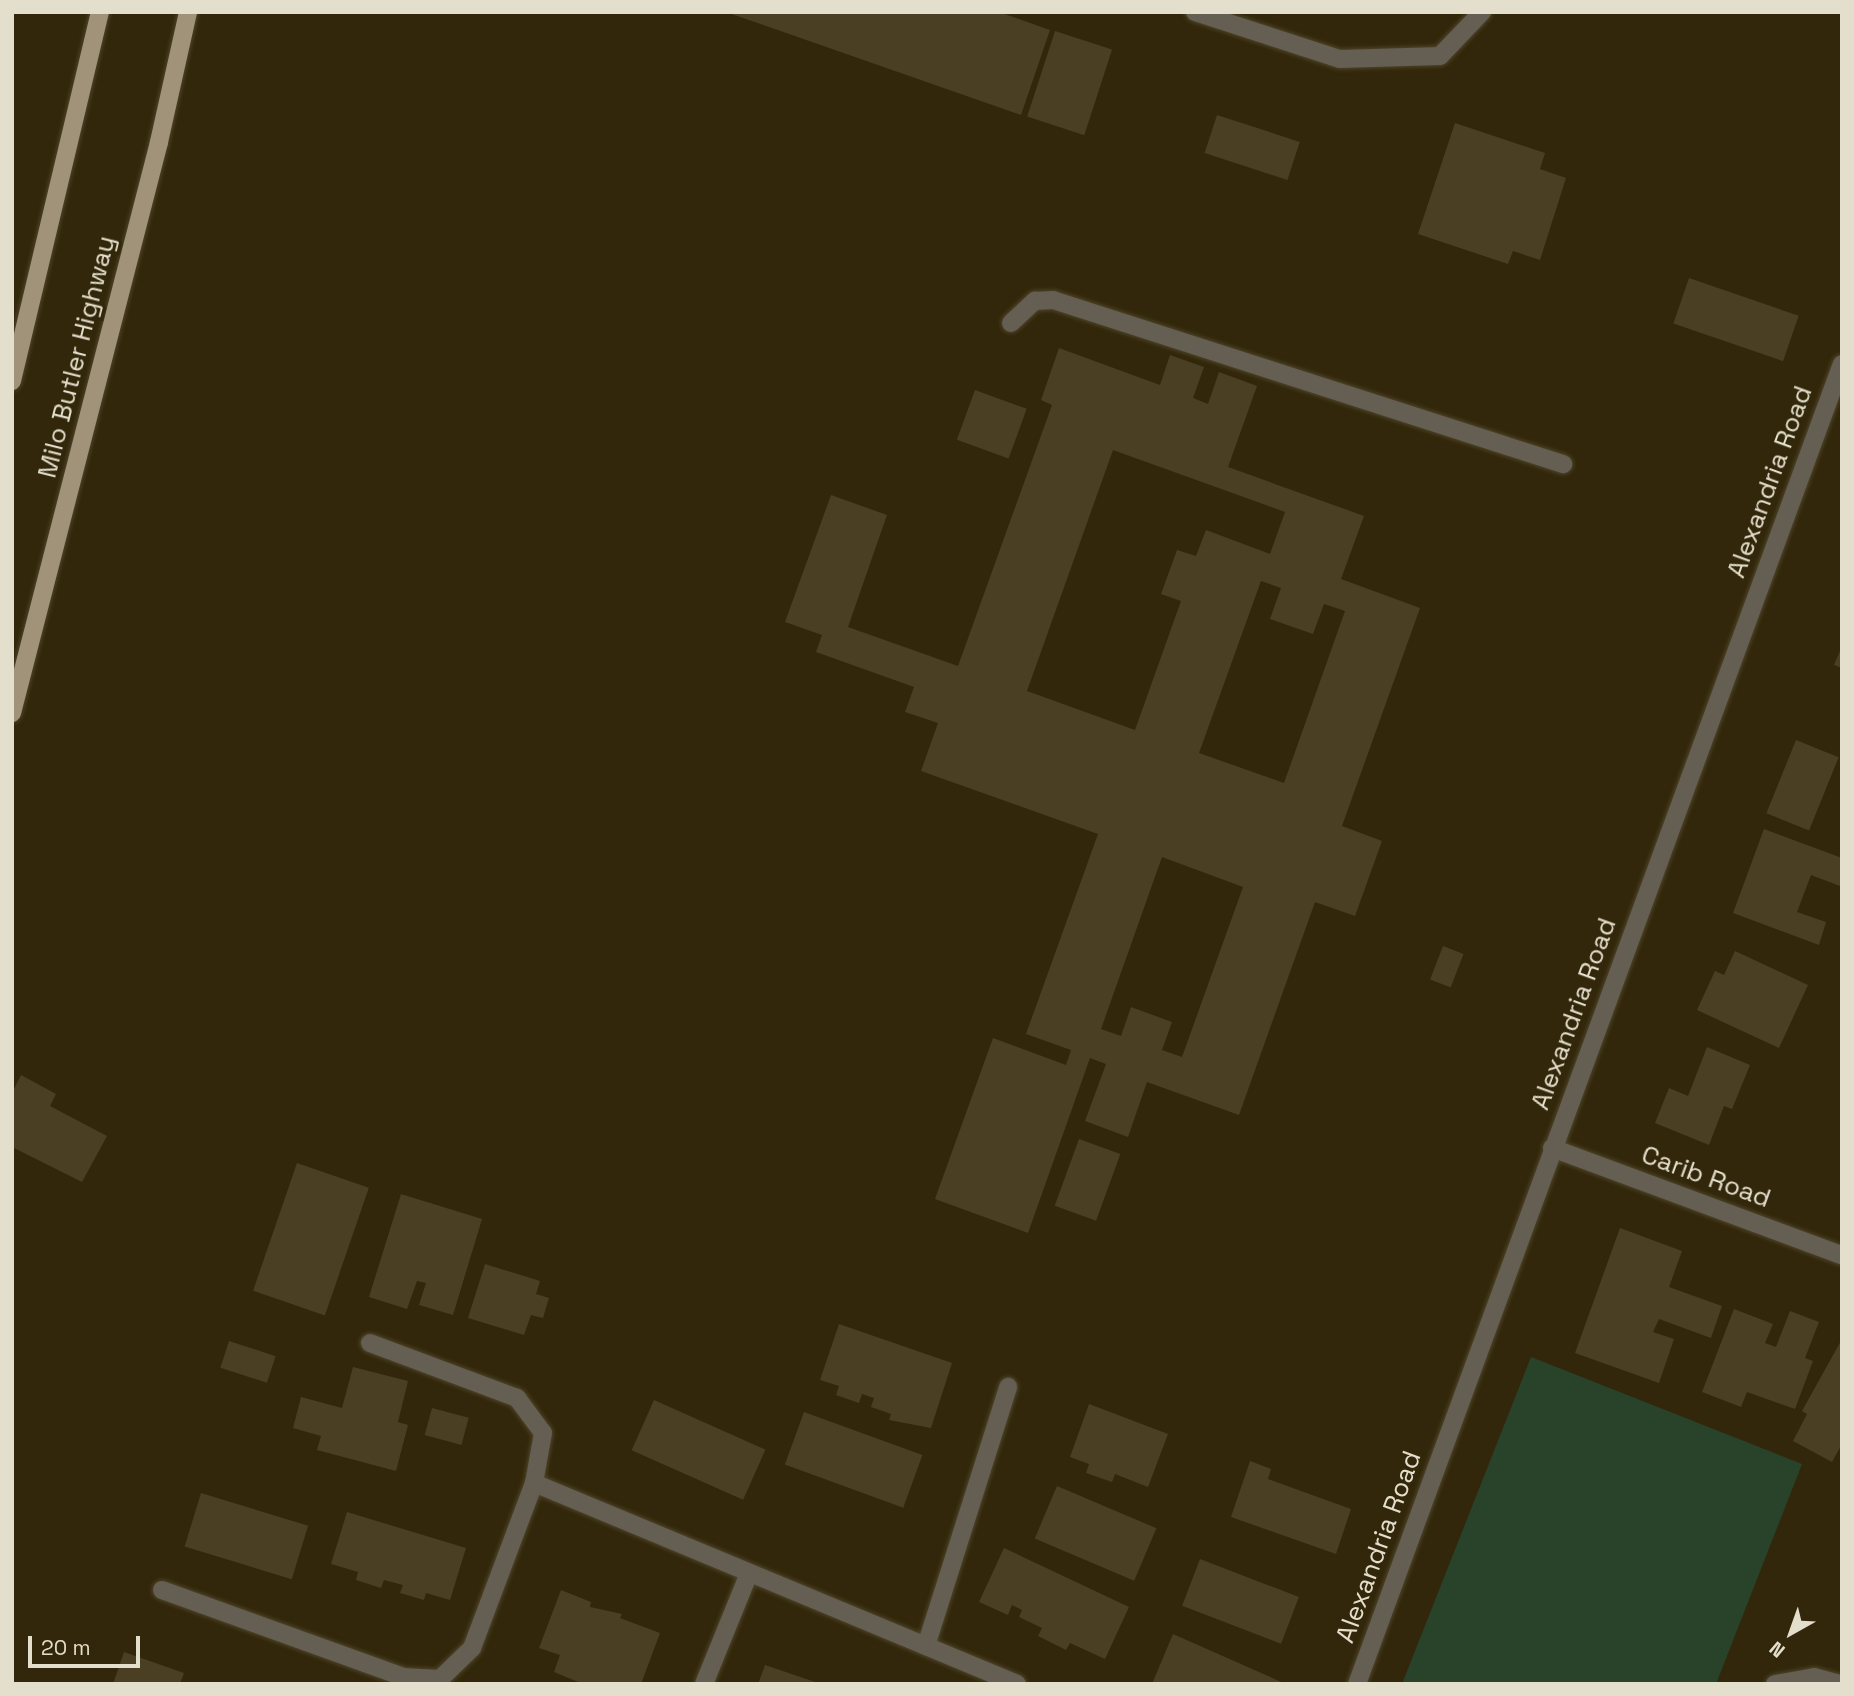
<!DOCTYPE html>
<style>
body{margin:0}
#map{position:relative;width:1854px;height:1696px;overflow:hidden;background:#32270a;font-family:"Space Grotesk",sans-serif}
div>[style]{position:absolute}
.green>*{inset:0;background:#29432b}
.building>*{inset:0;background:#4a3f22;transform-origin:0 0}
.roads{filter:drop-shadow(0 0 2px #4e4429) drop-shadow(0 0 2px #4e4429)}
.lane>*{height:18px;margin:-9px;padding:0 9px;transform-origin:9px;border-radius:9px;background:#655e52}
.street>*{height:18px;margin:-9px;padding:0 9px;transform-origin:9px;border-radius:9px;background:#655e52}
.primary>*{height:18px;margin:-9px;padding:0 9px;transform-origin:9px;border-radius:9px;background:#a1937a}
span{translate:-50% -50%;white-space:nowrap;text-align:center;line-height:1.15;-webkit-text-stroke:7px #32270a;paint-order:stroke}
.street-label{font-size:26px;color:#e4decd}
.frame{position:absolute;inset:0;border:14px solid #e4decd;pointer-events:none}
.north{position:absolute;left:1756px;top:1598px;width:70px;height:70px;-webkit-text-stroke:5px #32270a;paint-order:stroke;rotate:220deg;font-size:19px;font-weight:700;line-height:28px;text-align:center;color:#e4decd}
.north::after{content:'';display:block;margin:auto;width:24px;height:32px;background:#e4decd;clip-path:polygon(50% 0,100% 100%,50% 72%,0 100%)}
.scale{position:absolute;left:28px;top:1636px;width:112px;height:32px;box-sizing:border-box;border:4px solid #e4decd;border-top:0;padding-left:9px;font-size:21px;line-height:24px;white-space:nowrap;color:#e4decd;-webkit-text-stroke:5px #32270a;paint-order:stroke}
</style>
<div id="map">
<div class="green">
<i style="clip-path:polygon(1531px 1357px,1802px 1464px,1716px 1684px,1402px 1684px)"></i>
</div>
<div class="building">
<i style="clip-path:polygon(726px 12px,999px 12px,1050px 30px,1021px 115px)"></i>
<i style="left:1055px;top:31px;width:60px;height:90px;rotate:18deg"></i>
<i style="left:1217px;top:115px;width:87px;height:40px;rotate:18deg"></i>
<i style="clip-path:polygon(1455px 123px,1545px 153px,1540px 169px,1566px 178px,1540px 260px,1513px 251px,1508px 264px,1418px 234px)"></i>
<i style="left:1689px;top:278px;width:116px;height:48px;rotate:19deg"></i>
<i style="clip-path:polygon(evenodd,1059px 348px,1160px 385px,1170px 355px,1204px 367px,1193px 398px,1208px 404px,1219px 372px,1257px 386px,1228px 467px,1364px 516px,1341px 579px,1420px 608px,1342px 826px,1382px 841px,1355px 916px,1315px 902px,1239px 1115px,1147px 1082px,1128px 1137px,1085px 1121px,1106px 1064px,1090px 1058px,1028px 1233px,935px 1199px,993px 1038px,1066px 1065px,1071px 1050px,1026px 1034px,1098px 834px,921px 771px,938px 723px,905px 712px,914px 687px,816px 652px,822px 635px,785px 622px,831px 495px,887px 515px,848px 627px,958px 666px,1052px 405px,1041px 400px,1059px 348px,1113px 450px,1285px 512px,1270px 554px,1206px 530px,1196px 556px,1177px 550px,1161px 594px,1181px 601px,1135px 730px,1027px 691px,1113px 450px,1059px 348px,1261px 581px,1281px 588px,1270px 619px,1313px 634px,1324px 604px,1345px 611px,1284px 783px,1199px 753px,1261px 581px,1059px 348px,1162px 857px,1243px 887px,1182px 1057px,1162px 1050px,1172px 1022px,1131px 1007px,1121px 1036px,1101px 1029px,1162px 857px)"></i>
<i style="left:975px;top:390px;width:55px;height:53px;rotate:20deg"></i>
<i style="clip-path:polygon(1842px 646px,1842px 668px,1834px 665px)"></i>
<i style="left:1796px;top:740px;width:46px;height:79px;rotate:22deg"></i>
<i style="clip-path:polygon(1764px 829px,1842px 858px,1840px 886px,1811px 875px,1797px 912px,1826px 922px,1819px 945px,1733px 913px)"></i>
<i style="left:1443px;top:946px;width:22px;height:36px;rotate:21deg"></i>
<i style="clip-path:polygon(1735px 951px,1808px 985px,1779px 1048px,1697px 1010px,1715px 971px,1724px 975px)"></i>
<i style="clip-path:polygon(1707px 1047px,1750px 1065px,1732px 1109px,1724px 1106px,1709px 1145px,1655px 1123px,1669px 1088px,1688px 1096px)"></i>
<i style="clip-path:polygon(21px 1075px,56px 1094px,50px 1106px,107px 1136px,82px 1182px,12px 1147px,12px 1093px)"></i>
<i style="left:1079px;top:1139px;width:44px;height:71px;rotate:20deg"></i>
<i style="left:297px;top:1163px;width:76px;height:135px;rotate:19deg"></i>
<i style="clip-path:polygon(401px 1194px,482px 1219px,453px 1315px,419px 1305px,426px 1283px,417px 1281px,407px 1309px,369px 1297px)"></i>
<i style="clip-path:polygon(1620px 1228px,1682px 1251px,1669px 1287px,1722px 1306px,1711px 1338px,1659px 1319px,1653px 1332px,1674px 1339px,1659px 1383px,1575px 1353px)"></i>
<i style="clip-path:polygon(485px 1264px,540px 1281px,536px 1294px,549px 1298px,543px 1318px,531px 1315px,524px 1335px,468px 1318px)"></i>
<i style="clip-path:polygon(1734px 1309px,1773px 1324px,1765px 1343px,1776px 1347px,1790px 1311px,1819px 1322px,1805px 1358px,1813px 1361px,1795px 1409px,1747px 1392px,1741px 1407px,1702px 1392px)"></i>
<i style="clip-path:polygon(839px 1324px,952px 1363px,931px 1428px,889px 1420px,891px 1414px,871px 1407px,874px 1398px,862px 1394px,859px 1403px,836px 1395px,839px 1386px,820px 1380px)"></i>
<i style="clip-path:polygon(1842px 1339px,1842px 1444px,1832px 1462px,1793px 1441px,1807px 1414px,1802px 1411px)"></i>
<i style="left:229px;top:1341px;width:49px;height:28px;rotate:18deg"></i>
<i style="clip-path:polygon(353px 1367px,408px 1381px,398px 1422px,408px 1425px,396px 1471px,317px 1450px,321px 1436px,293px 1428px,301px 1397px,342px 1408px)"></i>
<i style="left:654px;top:1400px;width:122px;height:55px;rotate:24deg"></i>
<i style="clip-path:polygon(1089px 1404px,1168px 1434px,1148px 1487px,1115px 1474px,1112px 1482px,1086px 1473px,1089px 1464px,1070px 1457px)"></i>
<i style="left:432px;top:1408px;width:38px;height:28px;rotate:15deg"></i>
<i style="left:804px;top:1412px;width:126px;height:56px;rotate:20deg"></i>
<i style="clip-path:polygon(1250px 1461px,1271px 1469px,1268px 1479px,1351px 1509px,1336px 1554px,1231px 1517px)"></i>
<i style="left:1057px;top:1486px;width:108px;height:57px;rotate:23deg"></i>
<i style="left:201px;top:1493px;width:112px;height:56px;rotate:17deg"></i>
<i style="clip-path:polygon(347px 1512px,466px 1548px,450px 1600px,426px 1593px,424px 1600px,400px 1593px,403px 1585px,384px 1580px,381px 1588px,356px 1580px,358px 1572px,331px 1564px)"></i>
<i style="clip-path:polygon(1004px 1548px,1129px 1607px,1105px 1659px,1070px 1643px,1066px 1650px,1038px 1636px,1042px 1628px,1019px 1617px,1022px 1610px,1012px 1605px,1008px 1615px,979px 1602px)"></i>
<i style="left:1200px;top:1559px;width:106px;height:50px;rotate:21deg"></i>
<i style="clip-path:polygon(561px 1590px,591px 1602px,590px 1607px,622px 1614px,620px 1618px,660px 1633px,641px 1684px,583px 1684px,554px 1672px,560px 1655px,539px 1648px)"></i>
<i style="clip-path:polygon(1173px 1634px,1286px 1684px,1152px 1684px)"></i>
<i style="clip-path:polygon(124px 1652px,184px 1673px,180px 1684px,113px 1684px)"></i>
<i style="clip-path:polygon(765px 1665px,818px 1683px,818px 1684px,758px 1684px)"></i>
</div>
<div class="roads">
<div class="lane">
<i style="left:1195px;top:12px;width:152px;rotate:18deg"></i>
<i style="left:1340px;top:59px;width:100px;rotate:-1.7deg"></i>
<i style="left:1440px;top:56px;width:61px;rotate:-46.3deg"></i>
<i style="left:1011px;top:323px;width:33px;rotate:-43deg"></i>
<i style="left:1035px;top:301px;width:18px;rotate:-3deg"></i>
<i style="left:1053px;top:300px;width:536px;rotate:17.83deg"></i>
</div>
<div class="street">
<i style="left:1552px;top:1148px;width:309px;rotate:20.3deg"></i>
<i style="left:534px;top:1483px;width:523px;rotate:22.59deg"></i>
<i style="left:162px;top:1590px;width:256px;rotate:19.8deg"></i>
<i style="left:403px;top:1677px;width:37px;rotate:3deg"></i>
<i style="left:440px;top:1679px;width:45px;rotate:-44.1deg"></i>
<i style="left:472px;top:1648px;width:176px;rotate:-69.4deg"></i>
<i style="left:534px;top:1483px;width:51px;rotate:-79.8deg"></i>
<i style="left:543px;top:1433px;width:44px;rotate:-126.6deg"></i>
<i style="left:517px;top:1398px;width:157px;rotate:-159.5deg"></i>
<i style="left:926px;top:1646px;width:272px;rotate:-72.4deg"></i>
<i style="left:704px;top:1684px;width:120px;rotate:-67.9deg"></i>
<i style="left:1357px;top:1684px;width:1406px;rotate:-69.83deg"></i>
<i style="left:1775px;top:1684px;width:40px;rotate:-10deg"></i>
<i style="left:1814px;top:1677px;width:27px;rotate:15deg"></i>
</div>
<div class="primary">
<i style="left:12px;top:381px;width:379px;rotate:-76.6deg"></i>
<i style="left:12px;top:713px;width:590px;rotate:-75.56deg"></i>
<i style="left:159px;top:142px;width:133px;rotate:-77.4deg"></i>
</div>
</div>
<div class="street-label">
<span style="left:77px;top:357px;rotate:-76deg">Milo Butler Highway</span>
<span style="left:1770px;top:482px;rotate:-70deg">Alexandria Road</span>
<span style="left:1574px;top:1014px;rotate:-70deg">Alexandria Road</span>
<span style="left:1706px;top:1177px;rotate:20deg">Carib Road</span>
<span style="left:1379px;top:1547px;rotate:-70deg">Alexandria Road</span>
</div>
<div class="frame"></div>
<div class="north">N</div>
<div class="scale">20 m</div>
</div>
